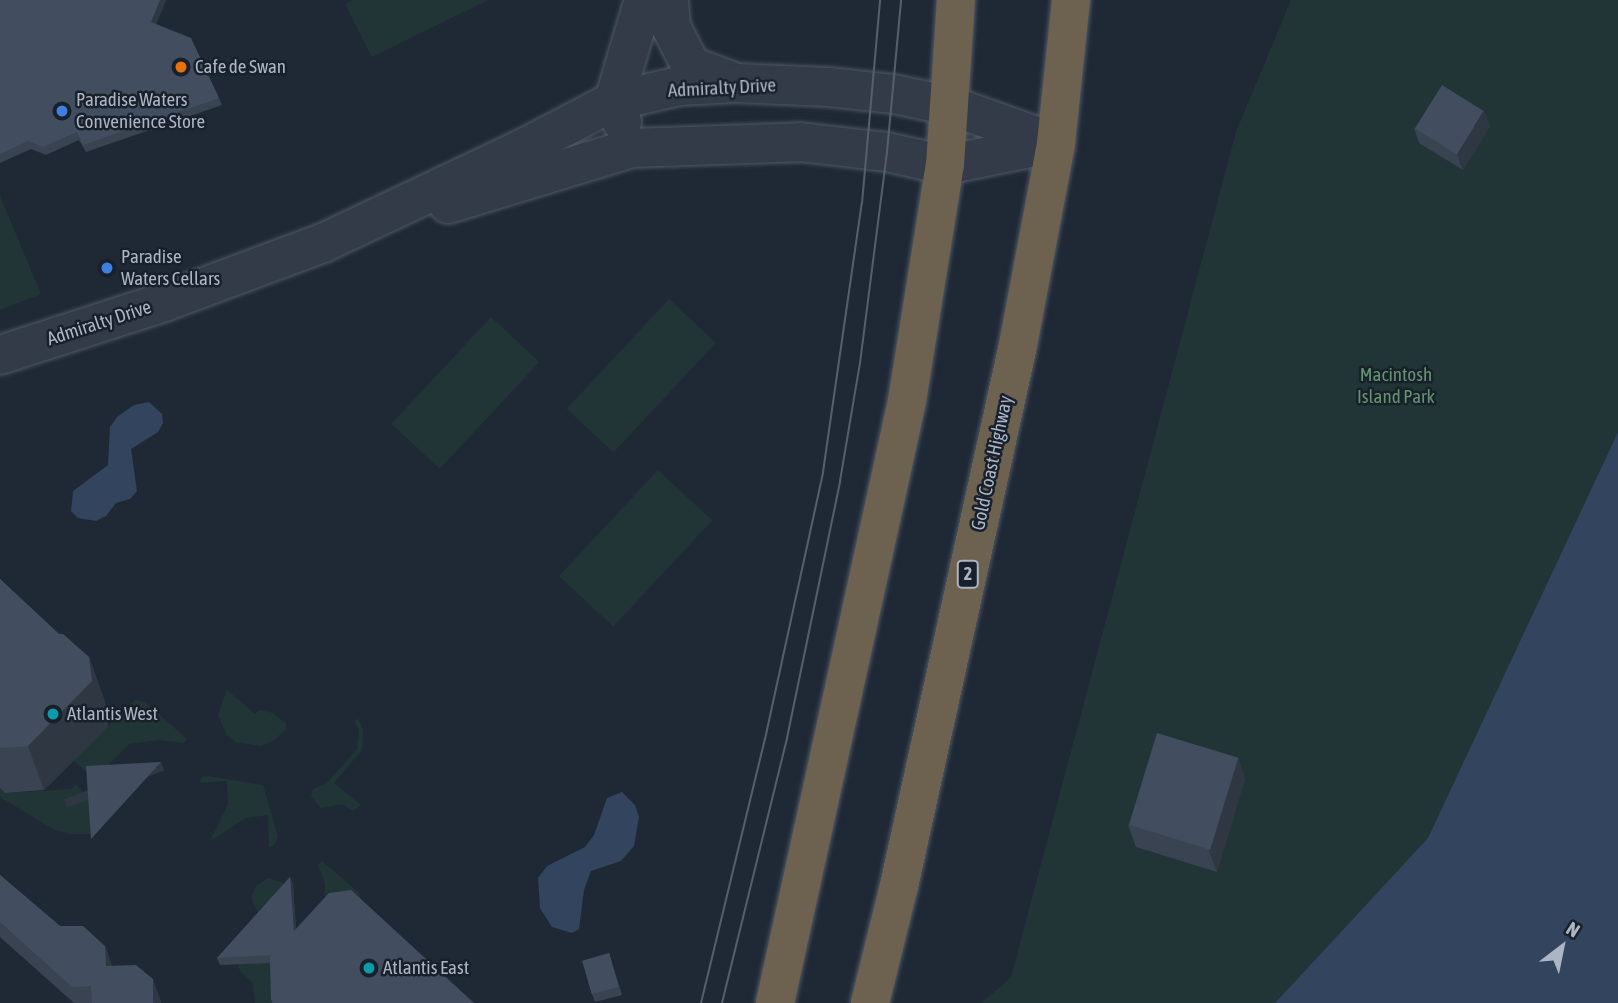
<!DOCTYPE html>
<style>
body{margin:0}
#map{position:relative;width:1618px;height:1003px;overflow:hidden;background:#1f2936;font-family:"Asap Condensed",sans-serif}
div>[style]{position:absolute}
.green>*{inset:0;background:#213537;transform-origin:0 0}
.water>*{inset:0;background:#32445e}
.roads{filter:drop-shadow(0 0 2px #505865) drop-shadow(0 0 2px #505865)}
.minor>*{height:38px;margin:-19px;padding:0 19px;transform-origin:19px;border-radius:19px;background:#323b47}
.highway>*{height:38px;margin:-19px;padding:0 19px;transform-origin:19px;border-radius:19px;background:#6d614f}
.tram>*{height:2px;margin:-1px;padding:0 1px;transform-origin:1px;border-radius:1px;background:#545f6e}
.wall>*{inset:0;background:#394352}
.shaded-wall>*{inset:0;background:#2e3742;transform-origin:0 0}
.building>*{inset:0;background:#424e5f;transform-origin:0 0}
.dots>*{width:19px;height:19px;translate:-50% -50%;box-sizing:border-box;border:4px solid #18202b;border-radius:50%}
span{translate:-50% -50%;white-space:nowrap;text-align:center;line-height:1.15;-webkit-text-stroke:5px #18202b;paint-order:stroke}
.shield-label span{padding:2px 5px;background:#18202b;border:2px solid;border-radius:5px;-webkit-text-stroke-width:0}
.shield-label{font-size:18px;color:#acb5c4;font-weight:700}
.poi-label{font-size:19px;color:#acb5c4}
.left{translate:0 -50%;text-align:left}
.street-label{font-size:19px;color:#acb5c4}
.park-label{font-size:19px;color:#64946f}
.north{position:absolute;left:1527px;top:912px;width:70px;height:70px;-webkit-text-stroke:5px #18202b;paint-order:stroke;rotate:32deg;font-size:19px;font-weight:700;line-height:28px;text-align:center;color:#acb5c4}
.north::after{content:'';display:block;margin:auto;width:24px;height:32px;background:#acb5c4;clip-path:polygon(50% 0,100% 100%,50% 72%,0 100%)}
</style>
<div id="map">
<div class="green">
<i style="clip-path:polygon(353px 0,488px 0,372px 57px,345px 4px)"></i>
<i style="clip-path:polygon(1291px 0,1618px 0,1618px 432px,1428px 838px,1275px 1003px,982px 1003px,1011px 977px,1236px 132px)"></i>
<i style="clip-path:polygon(0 196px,41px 294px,0 310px)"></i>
<i style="left:669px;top:299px;width:64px;height:150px;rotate:43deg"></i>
<i style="left:491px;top:317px;width:66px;height:146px;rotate:43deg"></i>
<i style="left:658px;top:470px;width:74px;height:145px;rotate:43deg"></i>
<i style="clip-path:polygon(227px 690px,255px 714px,260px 710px,273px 713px,286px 724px,286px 729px,273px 741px,261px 746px,235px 742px,227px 735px,218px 715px)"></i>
<i style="clip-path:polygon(135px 700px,145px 702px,187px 739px,184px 743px,159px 740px,129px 744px,109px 764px,108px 773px,89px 774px,74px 761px,73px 735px,101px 733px)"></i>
<i style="clip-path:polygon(358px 718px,363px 730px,362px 750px,334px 783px,361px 805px,353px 811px,342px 804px,321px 808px,311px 796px,313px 789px,327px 783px,357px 749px,359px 731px,355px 722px)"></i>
<i style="clip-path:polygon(208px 776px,263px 785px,278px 837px,274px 845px,269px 847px,268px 815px,246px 818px,210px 841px,228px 804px,227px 781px,199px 783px,202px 777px)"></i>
<i style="clip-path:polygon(75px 784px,90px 798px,93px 834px,69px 834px,53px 829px,0 797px,0 788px,6px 793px,72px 789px)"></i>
<i style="clip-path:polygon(322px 861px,358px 892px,365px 907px,325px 908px,325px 883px,318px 865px)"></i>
<i style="clip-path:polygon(268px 878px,287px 884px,260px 916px,251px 898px,256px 886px)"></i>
<i style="clip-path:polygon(275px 963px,286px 1003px,255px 1003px,253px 983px,240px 971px,238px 964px)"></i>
</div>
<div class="water">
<i style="clip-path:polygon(149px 402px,162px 414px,163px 423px,158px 432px,131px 449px,137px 491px,130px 499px,116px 503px,106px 516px,96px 521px,78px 518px,71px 511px,73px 491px,108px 465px,110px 427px,117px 417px,134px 405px)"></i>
<i style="clip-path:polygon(1618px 432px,1618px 1003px,1275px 1003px,1428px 838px)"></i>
<i style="clip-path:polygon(622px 792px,635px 805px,639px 817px,634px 846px,621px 861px,591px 871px,584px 890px,579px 929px,572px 933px,552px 927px,540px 908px,538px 878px,547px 866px,585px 847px,594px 835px,607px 798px)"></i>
</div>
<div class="roads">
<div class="minor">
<i style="left:669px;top:0;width:27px;rotate:86deg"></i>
<i style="left:671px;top:27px;width:44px;rotate:62.9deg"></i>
<i style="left:691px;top:66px;width:43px;rotate:20.6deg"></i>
<i style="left:622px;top:122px;width:22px;rotate:-111deg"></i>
<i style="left:614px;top:101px;width:105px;rotate:-73.5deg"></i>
<i style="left:448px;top:204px;width:192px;rotate:-16.9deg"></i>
<i style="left:632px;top:148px;width:168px;rotate:-2deg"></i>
<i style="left:800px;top:142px;width:88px;rotate:6.6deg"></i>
<i style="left:887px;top:152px;width:59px;rotate:12.6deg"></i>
<i style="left:945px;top:165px;width:111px;rotate:-11.4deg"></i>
<i style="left:0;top:355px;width:172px;rotate:-17.9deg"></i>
<i style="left:164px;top:302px;width:170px;rotate:-20.4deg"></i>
<i style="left:323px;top:243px;width:225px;rotate:-25.3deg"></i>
<i style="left:526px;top:147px;width:99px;rotate:-27.6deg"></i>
<i style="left:614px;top:101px;width:67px;rotate:-13deg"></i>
<i style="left:679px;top:86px;width:57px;rotate:-3deg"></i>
<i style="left:736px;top:83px;width:92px;rotate:2.5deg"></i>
<i style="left:828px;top:87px;width:65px;rotate:6.1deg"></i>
<i style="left:893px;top:94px;width:59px;rotate:11.7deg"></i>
<i style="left:951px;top:106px;width:111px;rotate:19.4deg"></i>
</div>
<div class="highway">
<i style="left:775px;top:1003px;width:616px;rotate:-77.63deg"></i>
<i style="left:907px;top:401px;width:239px;rotate:-80.9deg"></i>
<i style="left:945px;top:165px;width:165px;rotate:-86.2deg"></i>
<i style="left:870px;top:1003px;width:121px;rotate:-76.1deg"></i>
<i style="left:899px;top:886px;width:554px;rotate:-77.59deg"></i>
<i style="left:1018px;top:345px;width:206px;rotate:-79.3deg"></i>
<i style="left:1056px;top:143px;width:144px;rotate:-84deg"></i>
</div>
</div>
<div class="tram">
<i style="left:701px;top:1003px;width:272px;rotate:-76.4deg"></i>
<i style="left:765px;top:739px;width:273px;rotate:-77.7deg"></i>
<i style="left:823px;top:472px;width:272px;rotate:-81.8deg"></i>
<i style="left:862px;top:203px;width:204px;rotate:-84.9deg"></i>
<i style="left:722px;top:1003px;width:273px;rotate:-76.2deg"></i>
<i style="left:787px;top:738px;width:262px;rotate:-78.3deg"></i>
<i style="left:840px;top:481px;width:120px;rotate:-80.4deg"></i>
<i style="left:860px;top:363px;width:213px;rotate:-82.7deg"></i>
<i style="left:887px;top:152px;width:153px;rotate:-84.7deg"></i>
</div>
<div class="wall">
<i style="clip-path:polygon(0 0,166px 0,156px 24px,219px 98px,222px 105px,86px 152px,79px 140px,46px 155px,31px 149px,0 163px)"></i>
<i style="clip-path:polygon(1490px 126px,1463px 170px,1419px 143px,1414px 128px)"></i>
<i style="clip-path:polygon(0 579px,59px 634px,89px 657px,105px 702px,108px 726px,44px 790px,5px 793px,0 788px)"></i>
<i style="clip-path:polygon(1238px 758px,1245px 779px,1217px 872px,1136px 847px,1128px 825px)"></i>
<i style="clip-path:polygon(0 875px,60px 926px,105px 946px,112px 966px,161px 1001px,161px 1003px,74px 1003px,0 937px)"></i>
<i style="clip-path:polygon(290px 877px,293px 885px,296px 929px,474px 1003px,272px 1003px,270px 963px,220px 965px,217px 958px)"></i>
<i style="clip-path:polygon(609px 953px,622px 995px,595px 1002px,592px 994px)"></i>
</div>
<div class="shaded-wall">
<i style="clip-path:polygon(160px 0,166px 0,154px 30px,151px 22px)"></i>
<i style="clip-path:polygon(1484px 111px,1490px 126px,1463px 170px,1457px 155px)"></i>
<i style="clip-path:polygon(89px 657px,105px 702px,108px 726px,44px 790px,28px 746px)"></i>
<i style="clip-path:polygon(1238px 758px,1245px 779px,1217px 872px,1209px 851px)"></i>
<i style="left:161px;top:762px;width:9px;height:104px;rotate:69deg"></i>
<i style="clip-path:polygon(290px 877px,293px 885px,298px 962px,295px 954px)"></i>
<i style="clip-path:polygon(105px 946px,112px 967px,106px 966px)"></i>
<i style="clip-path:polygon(153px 979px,161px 1001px,161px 1003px,153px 1003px)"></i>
</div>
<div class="building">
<i style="clip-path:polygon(0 0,160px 0,151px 22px,191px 38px,219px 98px,83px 145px,77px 132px,43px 147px,28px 141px,0 154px)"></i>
<i style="left:1442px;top:85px;width:49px;height:51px;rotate:32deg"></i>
<i style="clip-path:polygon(0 579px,59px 634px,63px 634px,89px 657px,92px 681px,28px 746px,0 748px)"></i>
<i style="left:1157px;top:733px;width:85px;height:96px;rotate:17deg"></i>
<i style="clip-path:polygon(161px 762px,91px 839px,86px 766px)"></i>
<i style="clip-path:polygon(0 875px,60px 926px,83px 926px,105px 946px,106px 966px,136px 965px,153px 979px,153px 1003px,92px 1003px,91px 986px,72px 987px,0 922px)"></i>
<i style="clip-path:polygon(290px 877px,294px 932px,272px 955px,217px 958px)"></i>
<i style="clip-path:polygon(351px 890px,474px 1003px,274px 1003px,271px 1000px,270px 957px,329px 893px)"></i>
<i style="left:609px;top:953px;width:35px;height:28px;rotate:74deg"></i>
</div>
<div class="dots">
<i style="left:181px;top:67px;background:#e8710a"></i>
<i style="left:62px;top:111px;background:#3f7fe0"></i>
<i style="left:107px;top:268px;background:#3f7fe0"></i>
<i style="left:53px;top:714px;background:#0f9aa8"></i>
<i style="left:369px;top:968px;background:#0f9aa8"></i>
</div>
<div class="shield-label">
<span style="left:968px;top:574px">2</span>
</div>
<div class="poi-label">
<span class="left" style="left:195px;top:67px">Cafe de Swan</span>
<span class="left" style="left:76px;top:111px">Paradise Waters<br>Convenience Store</span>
<span class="left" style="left:121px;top:268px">Paradise<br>Waters Cellars</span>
<span class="left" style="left:67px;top:714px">Atlantis West</span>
<span class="left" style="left:383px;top:968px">Atlantis East</span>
</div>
<div class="street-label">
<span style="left:722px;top:88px;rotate:-3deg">Admiralty Drive</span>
<span style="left:99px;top:323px;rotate:-18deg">Admiralty Drive</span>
<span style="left:992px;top:463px;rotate:-78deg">Gold Coast Highway</span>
</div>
<div class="park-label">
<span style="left:1396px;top:386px">Macintosh<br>Island Park</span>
</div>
<div class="north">N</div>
</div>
